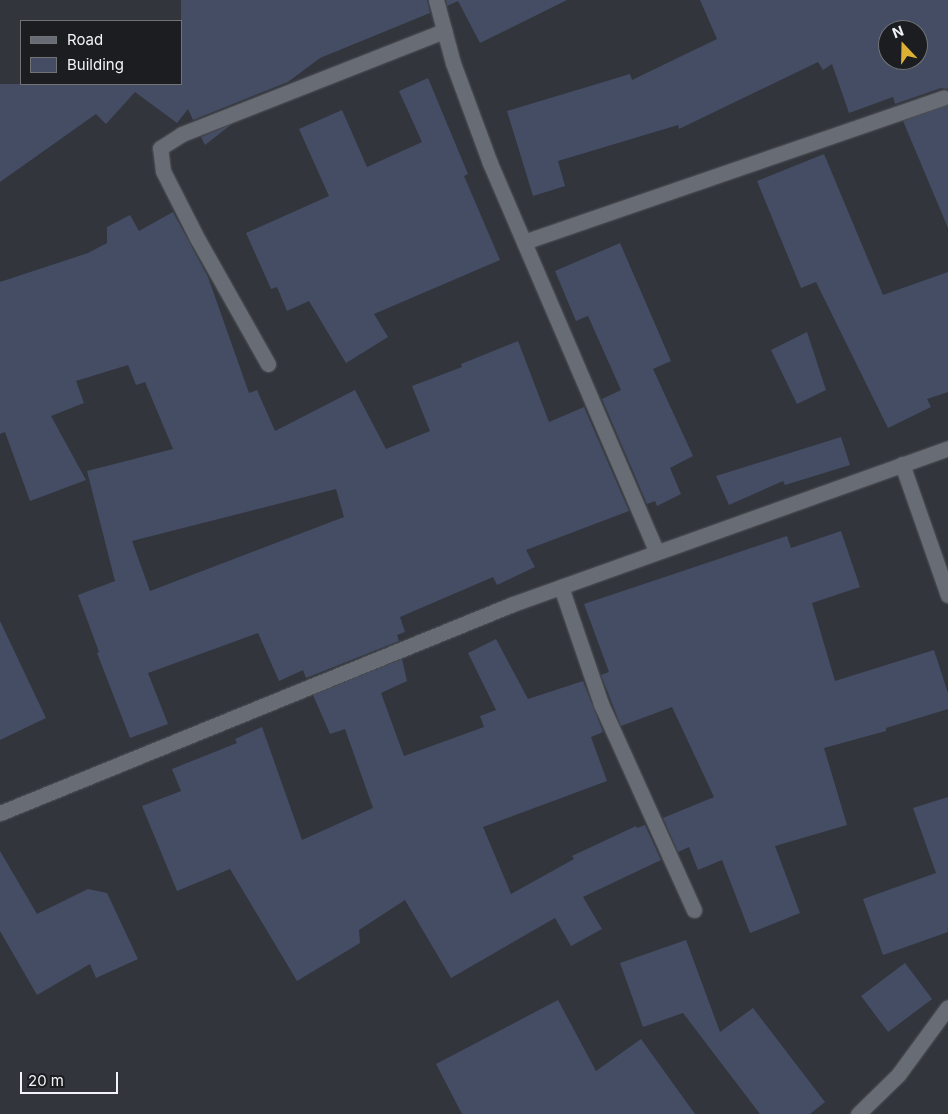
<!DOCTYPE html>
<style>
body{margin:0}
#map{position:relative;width:948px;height:1114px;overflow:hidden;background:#32353c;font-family:Inter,sans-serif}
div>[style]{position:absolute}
.building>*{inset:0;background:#444d64;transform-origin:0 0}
.roads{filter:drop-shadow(0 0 1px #52545a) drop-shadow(0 0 1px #52545a)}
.street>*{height:15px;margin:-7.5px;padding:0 7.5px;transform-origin:7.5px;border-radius:7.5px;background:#686c74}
span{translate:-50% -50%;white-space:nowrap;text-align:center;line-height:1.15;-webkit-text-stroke:4px #1b1d20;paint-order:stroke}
.legend{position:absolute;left:20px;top:20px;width:162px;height:65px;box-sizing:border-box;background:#1b1d20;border:1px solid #717376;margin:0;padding:6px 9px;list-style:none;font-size:15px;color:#f1f3f8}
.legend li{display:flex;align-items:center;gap:10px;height:25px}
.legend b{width:25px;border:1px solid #717376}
.north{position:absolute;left:878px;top:20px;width:50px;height:50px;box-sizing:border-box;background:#1b1d20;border:1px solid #717376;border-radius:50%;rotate:339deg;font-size:14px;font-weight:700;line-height:20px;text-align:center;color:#f1f3f8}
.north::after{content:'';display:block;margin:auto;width:18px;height:22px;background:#ddb133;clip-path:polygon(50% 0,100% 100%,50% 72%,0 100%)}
.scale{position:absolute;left:20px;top:1072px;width:98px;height:22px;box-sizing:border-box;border:2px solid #f1f3f8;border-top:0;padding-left:6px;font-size:15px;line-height:18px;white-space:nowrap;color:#f1f3f8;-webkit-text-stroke:4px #1b1d20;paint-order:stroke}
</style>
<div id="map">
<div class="building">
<i style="clip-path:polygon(181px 0,427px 0,430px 13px,320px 58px,288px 82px,193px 120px,188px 109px,177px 123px,135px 92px,106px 124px,96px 114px,0 182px,0 84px,181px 84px)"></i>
<i style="clip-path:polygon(446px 0,567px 0,480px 43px,458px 1px,447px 6px)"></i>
<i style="clip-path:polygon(evenodd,700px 0,948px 0,948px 89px,941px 88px,895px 104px,893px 97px,849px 113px,832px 64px,823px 70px,818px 62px,679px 129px,678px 125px,558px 161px,565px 186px,533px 196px,507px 111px,630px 74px,632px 80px,717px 39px,700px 0,888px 30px,918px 30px,918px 60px,888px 60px,888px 30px)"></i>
<i style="clip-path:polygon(428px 78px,468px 174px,464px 176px,500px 260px,374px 314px,388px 337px,346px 363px,309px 301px,287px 311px,277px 287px,271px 289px,246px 233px,329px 196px,299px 129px,342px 110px,367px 167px,422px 142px,399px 91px)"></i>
<i style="clip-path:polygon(948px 105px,948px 228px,903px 121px)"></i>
<i style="clip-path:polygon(232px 124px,205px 145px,201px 137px)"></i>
<i style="clip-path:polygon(824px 154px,883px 295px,948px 272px,948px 392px,927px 399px,931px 407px,888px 428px,816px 282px,801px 288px,757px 181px)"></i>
<i style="clip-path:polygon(evenodd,173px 212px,208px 277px,249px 393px,257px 390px,275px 431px,355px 390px,386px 449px,430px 431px,412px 386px,462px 367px,461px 364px,518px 341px,549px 422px,584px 407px,629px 511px,526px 550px,535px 567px,497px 585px,493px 577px,400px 617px,405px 632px,397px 635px,399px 641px,306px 678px,303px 670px,279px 681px,258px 633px,148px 673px,168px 724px,130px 738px,97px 653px,99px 652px,78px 595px,115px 581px,87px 471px,173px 449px,145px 382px,136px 385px,128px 365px,76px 381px,84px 403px,51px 416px,86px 480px,30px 501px,5px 432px,0 434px,0 282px,88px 253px,107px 243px,107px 227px,130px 215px,139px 231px,173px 212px,336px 489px,344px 517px,150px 591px,132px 541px,336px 489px)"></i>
<i style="clip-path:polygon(620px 243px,671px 361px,653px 369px,693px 456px,670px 468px,681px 494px,657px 506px,655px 501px,647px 504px,602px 399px,621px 390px,588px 316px,576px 321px,555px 271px)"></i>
<i style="clip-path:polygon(807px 332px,826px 390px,797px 404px,771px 350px)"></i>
<i style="clip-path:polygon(841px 437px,850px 465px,785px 485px,783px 481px,729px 505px,716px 476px)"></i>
<i style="clip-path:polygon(841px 531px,860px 587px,812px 603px,835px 681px,934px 650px,948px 693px,948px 709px,886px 728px,886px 731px,824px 748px,847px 825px,775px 846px,800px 913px,750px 933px,722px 860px,698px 870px,689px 847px,678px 852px,663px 818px,714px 797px,672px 707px,621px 726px,601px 675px,609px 672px,584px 604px,787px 536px,791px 548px)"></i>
<i style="clip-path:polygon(0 621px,46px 718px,0 740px)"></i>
<i style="clip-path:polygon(496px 639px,528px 699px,583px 681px,603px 732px,591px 737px,607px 781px,483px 827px,511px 894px,574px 859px,572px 856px,636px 826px,637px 828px,645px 825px,661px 860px,583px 897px,602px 929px,571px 946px,555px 918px,451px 978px,405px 900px,359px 930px,360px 943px,297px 981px,230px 869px,177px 891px,142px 806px,181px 791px,172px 769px,237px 743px,235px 739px,262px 727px,302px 840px,373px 808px,345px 729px,330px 734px,313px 695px,402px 659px,407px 681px,381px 693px,404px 756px,484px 727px,480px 716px,496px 710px,468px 653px)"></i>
<i style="clip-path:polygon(948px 797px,948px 932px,883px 955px,863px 899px,936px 873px,913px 808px)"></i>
<i style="clip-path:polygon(0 851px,37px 914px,88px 889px,107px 893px,138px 959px,96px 978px,90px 964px,37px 995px,0 931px)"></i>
<i style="clip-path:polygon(686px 940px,720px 1032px,753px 1008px,825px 1102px,810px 1114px,760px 1114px,683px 1013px,643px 1027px,620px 963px)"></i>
<i style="left:905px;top:963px;width:45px;height:55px;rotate:53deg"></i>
<i style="clip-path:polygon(558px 1000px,596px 1071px,641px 1039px,695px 1114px,462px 1114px,436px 1064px)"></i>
</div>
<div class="roads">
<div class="street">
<i style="left:436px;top:0;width:65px;rotate:74.9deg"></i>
<i style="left:453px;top:63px;width:107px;rotate:69.7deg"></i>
<i style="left:490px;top:163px;width:423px;rotate:66.8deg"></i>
<i style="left:524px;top:242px;width:444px;rotate:-19deg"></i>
<i style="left:268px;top:364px;width:142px;rotate:-119.4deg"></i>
<i style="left:198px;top:240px;width:77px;rotate:-116.9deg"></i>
<i style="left:163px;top:171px;width:23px;rotate:-97deg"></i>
<i style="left:160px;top:148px;width:26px;rotate:-32deg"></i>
<i style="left:182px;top:134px;width:282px;rotate:-21.5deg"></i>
<i style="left:902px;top:464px;width:139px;rotate:70.7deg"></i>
<i style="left:561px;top:587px;width:124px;rotate:71.1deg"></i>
<i style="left:601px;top:704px;width:226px;rotate:65.7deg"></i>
<i style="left:0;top:813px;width:554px;rotate:-22.17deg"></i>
<i style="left:513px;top:604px;width:462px;rotate:-19.7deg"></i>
<i style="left:858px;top:1114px;width:56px;rotate:-44.3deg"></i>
<i style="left:898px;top:1075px;width:84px;rotate:-53.7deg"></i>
</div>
</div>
<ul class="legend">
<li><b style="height:6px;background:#686c74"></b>Road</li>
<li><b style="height:14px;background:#444d64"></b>Building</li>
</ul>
<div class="north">N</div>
<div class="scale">20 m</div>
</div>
